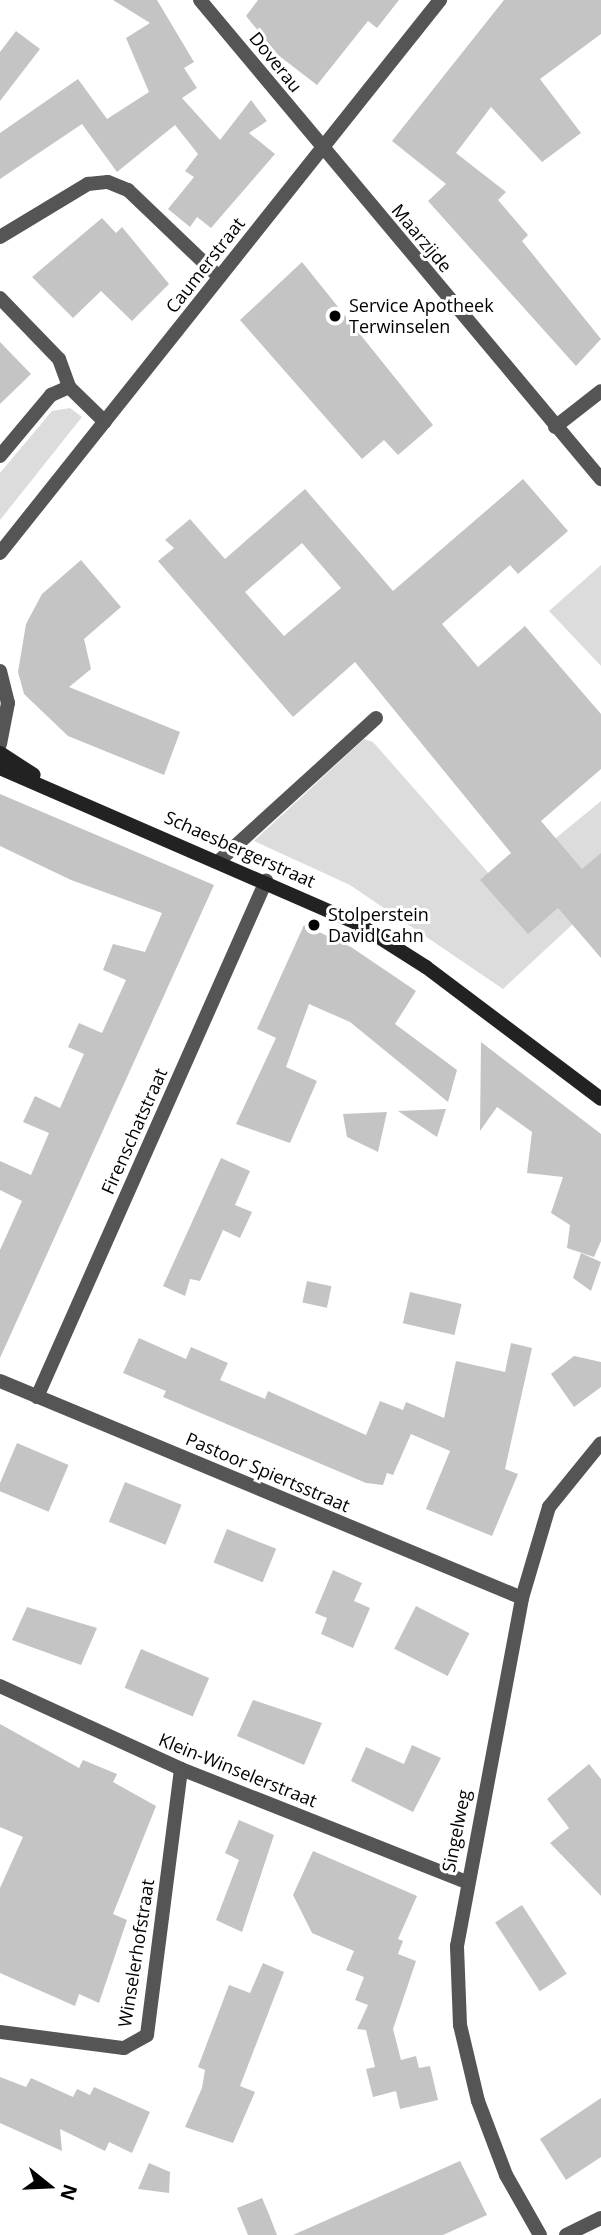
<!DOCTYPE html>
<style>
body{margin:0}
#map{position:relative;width:601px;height:2235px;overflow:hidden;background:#fff;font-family:"Open Sans",sans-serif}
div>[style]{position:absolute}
.green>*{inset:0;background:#dcdcdc}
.building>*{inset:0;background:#c4c4c4;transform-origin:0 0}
.lane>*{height:14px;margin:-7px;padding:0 7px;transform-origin:7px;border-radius:7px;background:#555}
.street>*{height:14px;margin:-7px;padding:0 7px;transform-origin:7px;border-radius:7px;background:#555}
.secondary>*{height:14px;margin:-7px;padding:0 7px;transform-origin:7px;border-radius:7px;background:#222}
.dots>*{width:19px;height:19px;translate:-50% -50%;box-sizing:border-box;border:4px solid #fff;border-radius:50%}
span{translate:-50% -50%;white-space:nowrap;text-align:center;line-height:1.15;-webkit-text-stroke:6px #fff;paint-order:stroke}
.street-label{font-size:18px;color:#000}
.poi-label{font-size:18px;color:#000}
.left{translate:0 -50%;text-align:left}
.north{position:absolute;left:14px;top:2151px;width:70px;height:70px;-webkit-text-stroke:5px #fff;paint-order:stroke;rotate:108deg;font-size:19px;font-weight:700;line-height:28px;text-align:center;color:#000}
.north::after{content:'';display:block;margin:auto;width:24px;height:32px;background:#000;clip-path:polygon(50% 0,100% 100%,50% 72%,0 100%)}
</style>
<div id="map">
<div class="green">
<i style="clip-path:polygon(70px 408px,82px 417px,0 520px,0 473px,52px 411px)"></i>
<i style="clip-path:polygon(601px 565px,601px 666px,549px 611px)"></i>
<i style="clip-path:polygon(364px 739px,373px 742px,499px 885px,601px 801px,601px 898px,503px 989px,350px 885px,254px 841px)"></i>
</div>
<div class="building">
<i style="clip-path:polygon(113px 0,157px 0,194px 62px,184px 68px,197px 88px,182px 98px,220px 140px,251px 100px,267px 121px,249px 133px,275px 154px,211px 228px,197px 217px,190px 227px,168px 209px,194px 177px,185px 171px,198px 154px,175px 125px,117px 172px,82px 124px,0 179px,0 133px,78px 79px,107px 119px,149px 92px,126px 38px,150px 23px)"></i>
<i style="clip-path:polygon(258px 0,399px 0,377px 28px,368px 21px,317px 85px,278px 55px,246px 16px)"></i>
<i style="clip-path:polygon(504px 0,601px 0,601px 34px,540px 79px,581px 133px,542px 162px,491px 107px,456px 153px,506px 192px,498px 200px,528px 235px,522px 241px,601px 339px,576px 366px,428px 201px,446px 184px,392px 141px)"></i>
<i style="clip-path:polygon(16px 31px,40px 49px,0 101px,0 52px)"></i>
<i style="clip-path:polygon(102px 218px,116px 233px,122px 227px,169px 284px,132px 321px,101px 291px,73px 318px,32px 277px)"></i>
<i style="clip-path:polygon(302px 262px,433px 425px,398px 455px,384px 440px,362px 459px,240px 320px)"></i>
<i style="clip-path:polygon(0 342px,31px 374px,0 404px)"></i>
<i style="clip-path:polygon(evenodd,523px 479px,568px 531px,518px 574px,510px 565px,442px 624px,478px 667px,525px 626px,601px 714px,601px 769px,541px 821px,582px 869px,601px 853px,601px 958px,558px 908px,528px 934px,480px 880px,511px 853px,355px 662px,293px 717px,158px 561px,174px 548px,165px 540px,190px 519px,225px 559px,305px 489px,393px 591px,523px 479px,302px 543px,341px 588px,284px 636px,245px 592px,302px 543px)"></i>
<i style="clip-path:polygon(81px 560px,121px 607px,84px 639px,91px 669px,69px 687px,180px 732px,164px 775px,68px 736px,24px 694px,18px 672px,26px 624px,42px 594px)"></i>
<i style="clip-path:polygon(0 794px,214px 885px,0 1358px,0 1250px,22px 1201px,0 1190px,0 1161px,31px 1175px,49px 1133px,23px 1122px,35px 1096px,60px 1108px,84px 1054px,68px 1047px,79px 1023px,102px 1033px,126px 980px,103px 970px,113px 944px,145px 952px,162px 913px,71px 880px,0 846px)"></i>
<i style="clip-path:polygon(304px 925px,351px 947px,416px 991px,395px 1024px,457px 1070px,448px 1102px,350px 1022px,309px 1004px,286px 1067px,317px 1081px,290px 1143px,236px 1124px,276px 1038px,257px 1029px)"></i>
<i style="clip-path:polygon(481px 1042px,601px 1134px,601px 1241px,594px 1257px,567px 1248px,570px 1225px,551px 1213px,563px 1177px,527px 1173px,532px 1132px,497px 1107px,480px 1131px)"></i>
<i style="clip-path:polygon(446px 1109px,437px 1137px,398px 1111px)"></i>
<i style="clip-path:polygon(387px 1112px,378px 1152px,347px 1137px,343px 1114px)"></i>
<i style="clip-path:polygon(221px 1158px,250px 1171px,235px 1205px,252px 1212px,240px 1238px,223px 1230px,200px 1281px,190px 1279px,185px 1296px,163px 1286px)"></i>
<i style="clip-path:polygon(581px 1253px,601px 1262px,591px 1291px,573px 1278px)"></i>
<i style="left:307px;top:1281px;width:25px;height:22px;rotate:12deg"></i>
<i style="left:410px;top:1292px;width:53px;height:32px;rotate:13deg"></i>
<i style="clip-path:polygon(139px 1338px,186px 1359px,191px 1347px,228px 1363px,220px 1380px,265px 1399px,268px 1391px,366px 1435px,380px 1401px,403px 1410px,406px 1402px,444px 1418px,456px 1361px,505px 1372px,511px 1343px,532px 1348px,505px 1469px,518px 1474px,492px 1536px,426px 1509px,450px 1451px,411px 1434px,393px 1475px,387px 1473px,383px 1485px,366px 1483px,163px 1397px,166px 1391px,123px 1373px)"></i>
<i style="clip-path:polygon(574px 1356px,601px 1362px,601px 1387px,574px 1407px,551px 1374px)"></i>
<i style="left:17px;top:1443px;width:56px;height:51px;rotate:23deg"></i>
<i style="left:125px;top:1482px;width:61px;height:43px;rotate:22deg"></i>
<i style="left:227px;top:1529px;width:53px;height:36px;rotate:22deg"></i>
<i style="clip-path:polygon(333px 1570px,362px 1583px,354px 1601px,370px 1608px,353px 1648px,321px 1634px,327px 1618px,315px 1613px)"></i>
<i style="left:416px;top:1606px;width:60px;height:48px;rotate:27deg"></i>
<i style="clip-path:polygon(27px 1607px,97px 1628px,81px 1665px,12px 1640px)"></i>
<i style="left:141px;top:1649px;width:74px;height:42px;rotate:23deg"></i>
<i style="clip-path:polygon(253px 1700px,322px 1723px,304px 1765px,237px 1736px)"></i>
<i style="clip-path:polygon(0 1724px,79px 1768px,83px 1760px,117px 1774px,113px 1782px,156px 1806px,113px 1914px,127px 1920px,99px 2003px,79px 1994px,75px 2006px,0 1973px,0 1888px,23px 1837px,0 1827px)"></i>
<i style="clip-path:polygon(412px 1745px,441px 1758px,413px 1812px,351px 1781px,366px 1747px,404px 1764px)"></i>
<i style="clip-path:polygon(589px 1764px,601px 1779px,601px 1896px,550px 1843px,569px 1828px,547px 1799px)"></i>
<i style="clip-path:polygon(239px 1820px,274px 1835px,242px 1932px,216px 1920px,239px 1860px,225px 1853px)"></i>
<i style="clip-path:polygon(313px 1851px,417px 1896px,398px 1939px,403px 1941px,398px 1954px,416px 1961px,393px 2029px,401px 2060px,416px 2056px,419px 2068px,430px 2066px,438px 2100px,400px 2109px,396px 2091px,373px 2097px,366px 2069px,375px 2067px,366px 2030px,357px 2029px,368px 2005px,355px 2000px,364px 1977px,346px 1970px,354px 1951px,312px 1933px,293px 1895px)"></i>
<i style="left:522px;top:1905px;width:82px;height:32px;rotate:57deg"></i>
<i style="clip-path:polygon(263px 1963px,284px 1972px,240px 2086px,255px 2092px,233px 2143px,185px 2127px,202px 2088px,205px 2070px,198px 2067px,229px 1985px,250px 1993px)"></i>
<i style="clip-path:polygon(0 2077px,26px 2087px,31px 2078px,73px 2097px,77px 2089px,90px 2095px,94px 2087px,150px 2112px,132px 2153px,109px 2142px,105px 2151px,60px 2129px,62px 2151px,0 2123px)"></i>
<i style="clip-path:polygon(601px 2098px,601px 2157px,566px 2180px,540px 2139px)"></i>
<i style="clip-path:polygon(460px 2161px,487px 2215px,443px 2235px,293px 2235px)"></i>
<i style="clip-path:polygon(149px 2163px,170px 2172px,169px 2193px,138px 2189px)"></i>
<i style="clip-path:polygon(262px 2198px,268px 2212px,277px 2235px,248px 2235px,237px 2208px)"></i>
</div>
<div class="lane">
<i style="left:220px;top:860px;width:211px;rotate:-42.3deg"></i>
</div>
<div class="street">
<i style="left:200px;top:0;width:625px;rotate:50.07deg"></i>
<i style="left:0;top:237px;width:103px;rotate:-31.1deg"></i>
<i style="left:88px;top:184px;width:20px;rotate:-6deg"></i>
<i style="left:108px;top:182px;width:22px;rotate:22deg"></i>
<i style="left:128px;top:190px;width:126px;rotate:43.7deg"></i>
<i style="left:0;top:298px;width:85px;rotate:46deg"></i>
<i style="left:59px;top:359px;width:30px;rotate:70deg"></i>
<i style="left:69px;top:387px;width:50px;rotate:44.2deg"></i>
<i style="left:555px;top:427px;width:58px;rotate:-38deg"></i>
<i style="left:0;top:456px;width:80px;rotate:-50.1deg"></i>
<i style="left:51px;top:395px;width:20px;rotate:-24deg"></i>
<i style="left:0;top:553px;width:707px;rotate:-51.49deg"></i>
<i style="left:0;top:671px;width:33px;rotate:76deg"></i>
<i style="left:8px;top:703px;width:42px;rotate:101deg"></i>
<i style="left:0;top:1381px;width:565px;rotate:22.57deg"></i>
<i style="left:37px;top:1397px;width:565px;rotate:-66.07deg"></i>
<i style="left:0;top:1686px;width:199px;rotate:24.6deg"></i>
<i style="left:181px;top:1769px;width:307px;rotate:21.6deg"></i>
<i style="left:0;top:2032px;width:125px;rotate:7.4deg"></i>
<i style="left:124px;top:2048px;width:26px;rotate:-29deg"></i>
<i style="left:147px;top:2035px;width:268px;rotate:-82.7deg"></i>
<i style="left:540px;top:2235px;width:69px;rotate:-119.5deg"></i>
<i style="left:506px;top:2175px;width:79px;rotate:-110.7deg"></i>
<i style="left:478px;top:2101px;width:78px;rotate:-103.3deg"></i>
<i style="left:460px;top:2025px;width:79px;rotate:-92.2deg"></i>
<i style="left:457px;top:1946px;width:354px;rotate:-79.4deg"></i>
<i style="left:522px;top:1598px;width:95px;rotate:-73.5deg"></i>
<i style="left:549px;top:1507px;width:82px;rotate:-50.9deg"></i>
<i style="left:566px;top:2235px;width:39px;rotate:-26deg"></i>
</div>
<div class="secondary">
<i style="left:0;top:753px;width:40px;rotate:32.9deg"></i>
<i style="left:0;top:768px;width:387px;rotate:23.5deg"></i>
<i style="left:355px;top:922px;width:84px;rotate:32.4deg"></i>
<i style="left:426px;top:967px;width:219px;rotate:37deg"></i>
</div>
<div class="dots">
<i style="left:335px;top:316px;background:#000"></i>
<i style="left:314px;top:925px;background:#000"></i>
</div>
<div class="street-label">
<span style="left:276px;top:62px;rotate:51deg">Doverau</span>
<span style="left:422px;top:238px;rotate:50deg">Maarzijde</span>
<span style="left:205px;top:265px;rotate:-52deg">Caumerstraat</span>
<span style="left:240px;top:849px;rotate:24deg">Schaesbergerstraat</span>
<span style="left:134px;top:1131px;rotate:-66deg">Firenschatstraat</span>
<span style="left:268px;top:1472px;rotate:23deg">Pastoor Spiertsstraat</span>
<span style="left:238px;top:1770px;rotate:22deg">Klein-Winselerstraat</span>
<span style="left:456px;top:1831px;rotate:-79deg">Singelweg</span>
<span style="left:136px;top:1953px;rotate:-81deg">Winselerhofstraat</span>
</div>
<div class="poi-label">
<span class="left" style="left:349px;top:316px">Service Apotheek<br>Terwinselen</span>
<span class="left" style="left:328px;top:925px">Stolperstein<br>David Cahn</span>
</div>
<div class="north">N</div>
</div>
